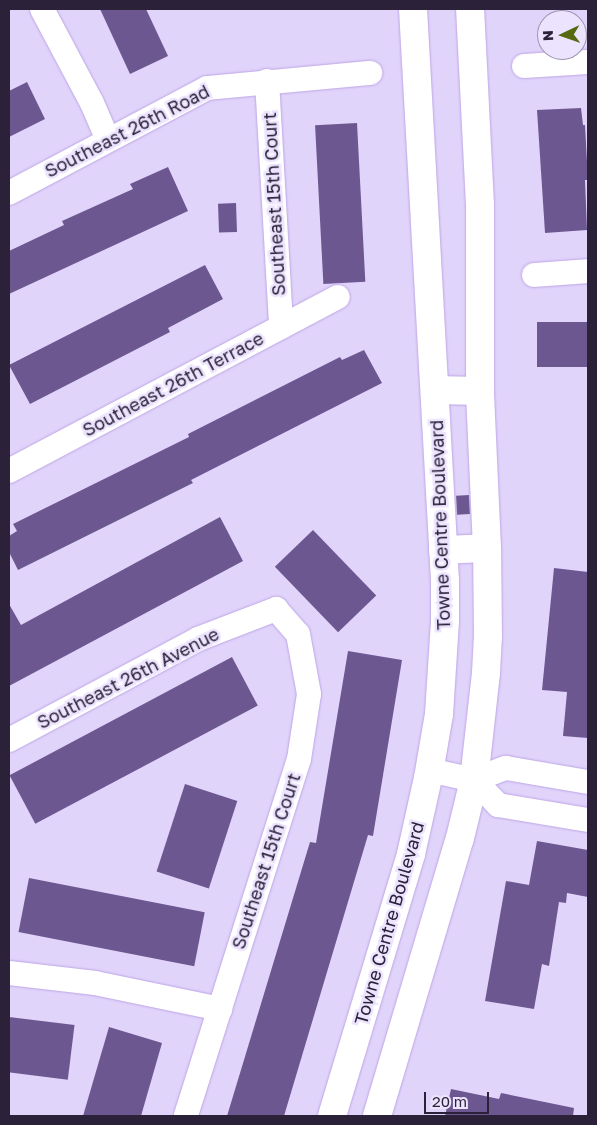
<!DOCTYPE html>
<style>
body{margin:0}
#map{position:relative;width:597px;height:1125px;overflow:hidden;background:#e1d4fb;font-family:"Golos Text",sans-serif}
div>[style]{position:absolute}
.building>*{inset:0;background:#6d5791;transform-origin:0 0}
.roads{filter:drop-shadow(0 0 1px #bda6e5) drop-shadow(0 0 1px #bda6e5)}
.minor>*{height:24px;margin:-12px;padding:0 12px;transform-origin:12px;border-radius:12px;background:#fff}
.tertiary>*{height:28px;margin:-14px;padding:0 14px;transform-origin:14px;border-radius:14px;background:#fff}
span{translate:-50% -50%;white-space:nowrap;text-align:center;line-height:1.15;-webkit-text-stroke:5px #ece3fe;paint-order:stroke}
.street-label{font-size:18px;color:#2b223a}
.frame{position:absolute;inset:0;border:10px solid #2b223a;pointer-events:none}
.north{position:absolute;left:537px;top:10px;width:50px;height:50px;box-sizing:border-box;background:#ece3fe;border:1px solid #9f96b0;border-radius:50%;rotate:267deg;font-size:14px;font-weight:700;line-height:20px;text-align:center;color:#2b223a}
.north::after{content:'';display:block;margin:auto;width:18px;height:22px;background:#576812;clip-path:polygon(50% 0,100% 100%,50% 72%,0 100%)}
.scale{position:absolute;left:424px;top:1092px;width:65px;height:22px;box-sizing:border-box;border:2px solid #2b223a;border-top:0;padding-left:6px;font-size:15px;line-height:18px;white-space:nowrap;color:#2b223a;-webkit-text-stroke:4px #ece3fe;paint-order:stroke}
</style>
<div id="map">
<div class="building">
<i style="clip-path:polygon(100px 9px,146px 9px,168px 56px,130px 74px)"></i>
<i style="clip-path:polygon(27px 82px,45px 119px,9px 137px,9px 91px)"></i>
<i style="clip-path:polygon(581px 108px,583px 125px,585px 125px,588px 180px,585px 180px,587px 230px,545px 233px,537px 110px)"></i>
<i style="left:357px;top:123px;width:159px;height:42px;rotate:87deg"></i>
<i style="clip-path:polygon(168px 167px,188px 211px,9px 294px,9px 251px,64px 225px,62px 221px,133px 189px,130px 184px)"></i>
<i style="left:236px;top:203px;width:29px;height:18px;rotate:88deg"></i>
<i style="clip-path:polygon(205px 265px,223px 299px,168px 328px,170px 332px,30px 404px,9px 365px)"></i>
<i style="left:588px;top:322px;width:45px;height:51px;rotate:90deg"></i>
<i style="clip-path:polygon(364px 350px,382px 383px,191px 480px,193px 483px,18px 570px,9px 552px,9px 536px,17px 531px,13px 524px,189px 437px,188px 434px,340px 357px,342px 360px)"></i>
<i style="left:469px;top:495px;width:19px;height:13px;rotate:87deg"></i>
<i style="clip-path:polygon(220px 517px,243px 561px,9px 686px,9px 604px,21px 625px)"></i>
<i style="left:313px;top:530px;width:91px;height:53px;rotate:46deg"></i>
<i style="clip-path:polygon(554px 568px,588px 572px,588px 738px,563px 736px,567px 692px,542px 690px)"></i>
<i style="clip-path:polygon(348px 651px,402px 660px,373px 836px,368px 835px,284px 1116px,227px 1116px,310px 842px,316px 843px)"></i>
<i style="left:232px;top:657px;width:55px;height:252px;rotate:62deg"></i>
<i style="left:185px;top:784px;width:55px;height:92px;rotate:18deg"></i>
<i style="clip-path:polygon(537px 841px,588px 850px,588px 897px,567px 893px,566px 903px,559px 902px,549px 966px,542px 964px,534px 1009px,485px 1001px,506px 881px,529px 885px)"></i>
<i style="left:29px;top:878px;width:179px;height:55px;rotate:11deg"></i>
<i style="left:9px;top:1017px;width:66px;height:55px;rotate:7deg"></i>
<i style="clip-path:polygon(109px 1027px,162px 1043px,141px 1116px,83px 1116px)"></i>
<i style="clip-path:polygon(451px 1089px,499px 1099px,501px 1093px,574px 1108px,573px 1116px,445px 1116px)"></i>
</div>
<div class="roads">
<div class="minor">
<i style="left:42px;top:9px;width:106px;rotate:62deg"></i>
<i style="left:92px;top:103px;width:40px;rotate:66.6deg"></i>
<i style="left:524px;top:66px;width:64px;rotate:-3.6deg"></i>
<i style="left:267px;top:81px;width:246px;rotate:86.7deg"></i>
<i style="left:9px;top:193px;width:224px;rotate:-27.9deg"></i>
<i style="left:207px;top:88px;width:164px;rotate:-5.3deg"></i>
<i style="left:534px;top:275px;width:54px;rotate:-4.2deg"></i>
<i style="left:9px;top:471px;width:372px;rotate:-27.9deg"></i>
<i style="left:9px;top:740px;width:214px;rotate:-28.1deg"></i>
<i style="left:198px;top:639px;width:84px;rotate:-21deg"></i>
<i style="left:276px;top:609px;width:33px;rotate:49deg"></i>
<i style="left:298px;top:634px;width:61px;rotate:79.6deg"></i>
<i style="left:309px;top:694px;width:66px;rotate:98.7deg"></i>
<i style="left:299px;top:759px;width:374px;rotate:107.6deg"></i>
<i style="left:429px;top:770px;width:46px;rotate:12.5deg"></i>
<i style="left:474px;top:780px;width:34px;rotate:-21deg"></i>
<i style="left:506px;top:768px;width:83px;rotate:9.7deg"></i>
<i style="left:474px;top:780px;width:35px;rotate:46deg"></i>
<i style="left:498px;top:805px;width:91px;rotate:9.5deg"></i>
<i style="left:9px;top:973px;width:87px;rotate:6.6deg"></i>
<i style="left:95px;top:983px;width:128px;rotate:11.7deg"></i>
</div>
<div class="tertiary">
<i style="left:435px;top:390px;width:45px;rotate:1.3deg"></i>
<i style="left:443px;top:550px;width:44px;rotate:-2.6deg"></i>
<i style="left:332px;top:1116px;width:274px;rotate:-73.2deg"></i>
<i style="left:411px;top:854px;width:78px;rotate:-77.4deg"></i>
<i style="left:428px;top:778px;width:65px;rotate:-80.2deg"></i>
<i style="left:439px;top:714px;width:93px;rotate:-86.3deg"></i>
<i style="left:445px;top:621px;width:40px;rotate:-90deg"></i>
<i style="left:445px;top:581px;width:573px;rotate:-93.2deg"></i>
<i style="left:377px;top:1116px;width:290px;rotate:-73.4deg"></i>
<i style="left:460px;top:838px;width:60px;rotate:-76.4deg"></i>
<i style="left:474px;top:780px;width:108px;rotate:-83.6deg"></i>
<i style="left:486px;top:673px;width:36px;rotate:-87deg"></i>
<i style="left:488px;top:637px;width:89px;rotate:-90.6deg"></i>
<i style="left:487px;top:548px;width:157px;rotate:-92.6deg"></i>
<i style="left:480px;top:391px;width:186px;rotate:-90deg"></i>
<i style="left:480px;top:205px;width:196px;rotate:-92.9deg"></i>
</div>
</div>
<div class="street-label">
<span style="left:127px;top:131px;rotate:-27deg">Southeast 26th Road</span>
<span style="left:274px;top:204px;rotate:-93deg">Southeast 15th Court</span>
<span style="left:173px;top:384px;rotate:-28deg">Southeast 26th Terrace</span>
<span style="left:440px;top:525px;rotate:-92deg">Towne Centre Boulevard</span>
<span style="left:128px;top:678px;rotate:-27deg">Southeast 26th Avenue</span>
<span style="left:266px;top:861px;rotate:-72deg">Southeast 15th Court</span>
<span style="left:389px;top:923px;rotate:-74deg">Towne Centre Boulevard</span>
</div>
<div class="frame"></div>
<div class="north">N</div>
<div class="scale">20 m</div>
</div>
